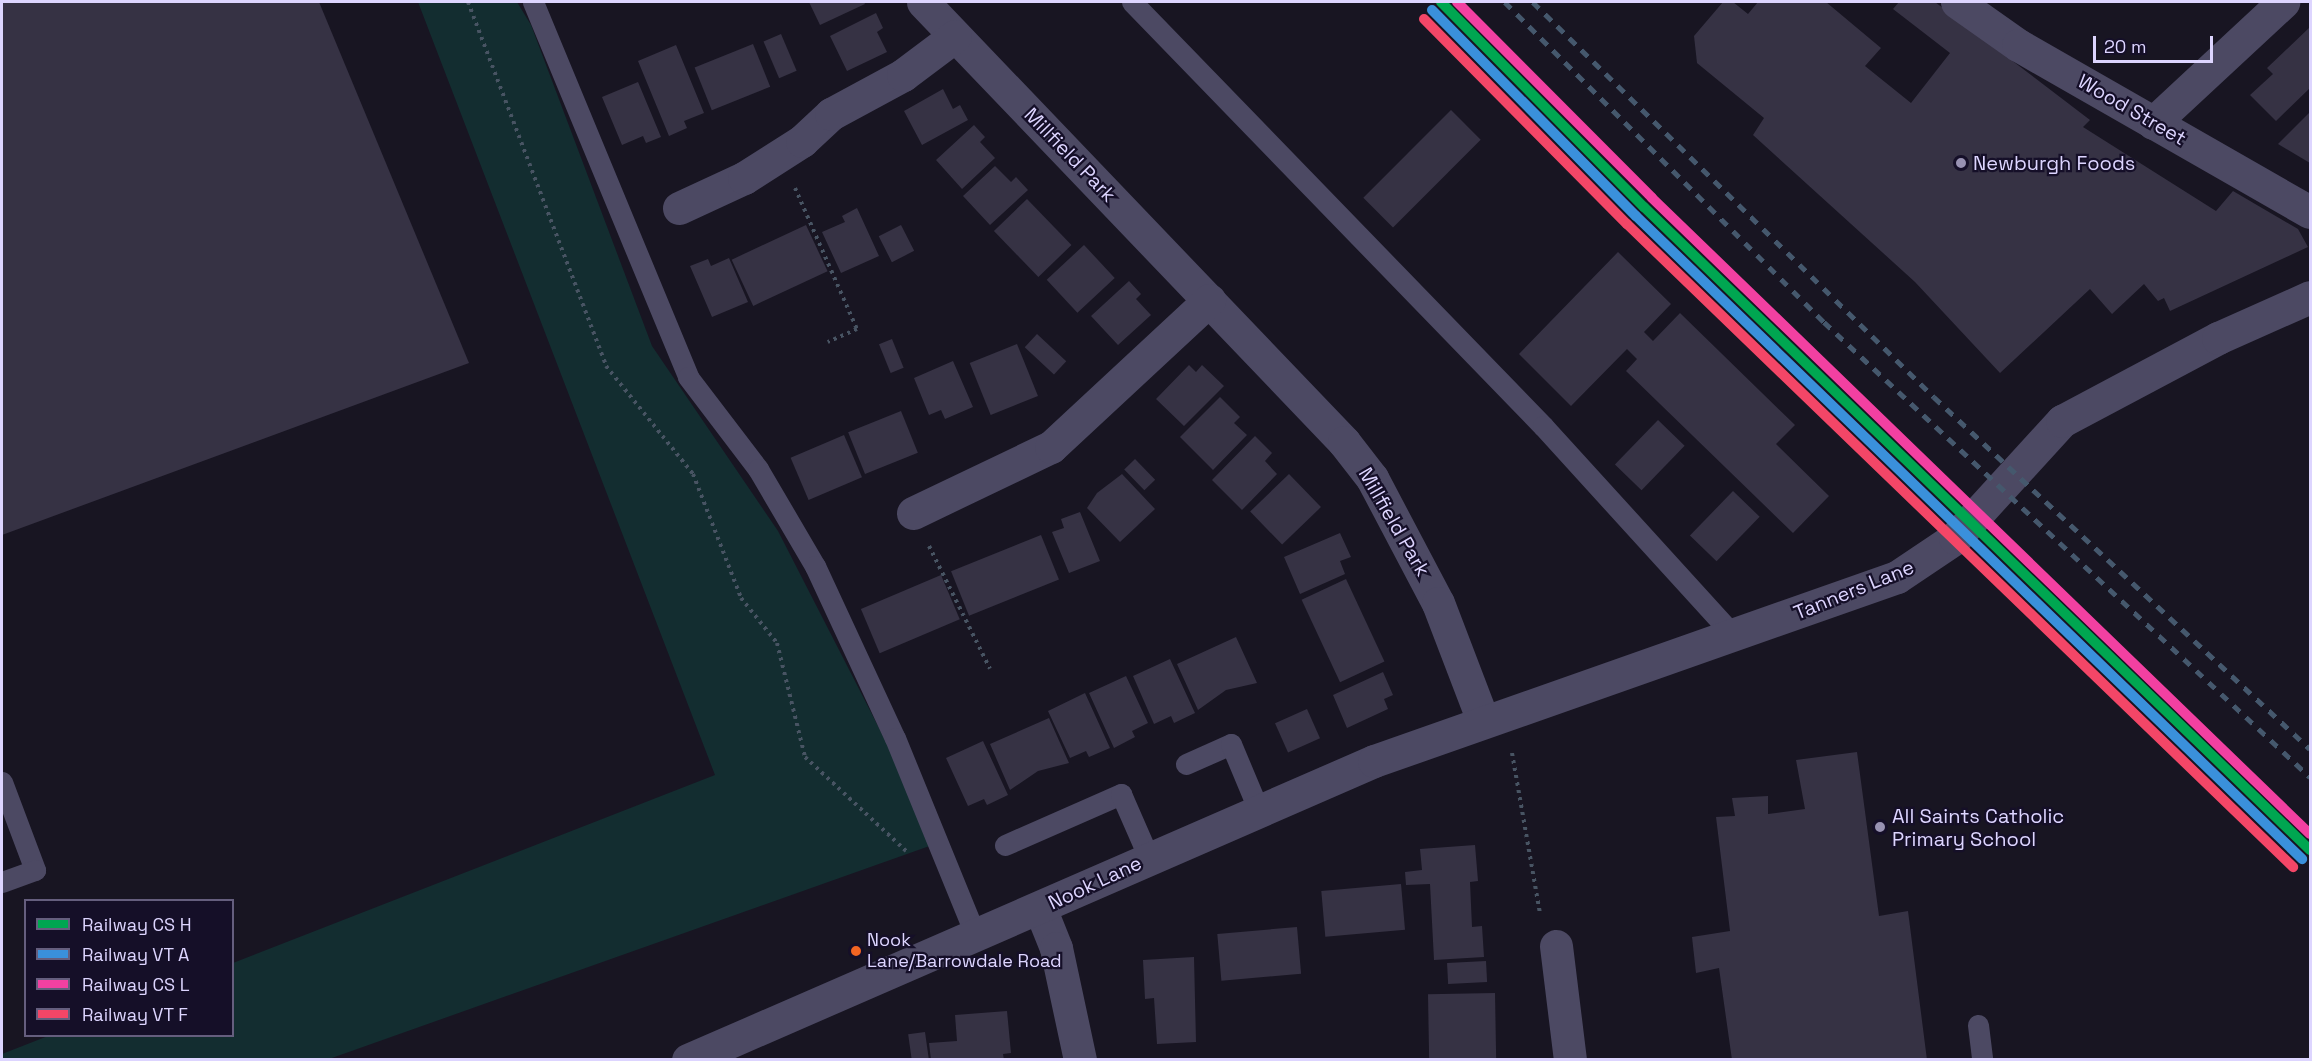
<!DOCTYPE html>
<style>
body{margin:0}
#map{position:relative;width:2312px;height:1061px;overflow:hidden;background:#181522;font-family:"Space Grotesk",sans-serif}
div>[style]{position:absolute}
.green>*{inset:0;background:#132d30}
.building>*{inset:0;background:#363244;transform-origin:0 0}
.path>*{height:4px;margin-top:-2px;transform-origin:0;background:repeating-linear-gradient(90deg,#485463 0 3px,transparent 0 7.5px)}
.service>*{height:21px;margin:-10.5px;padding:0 10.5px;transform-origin:10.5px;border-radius:10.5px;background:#4c4963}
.minor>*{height:33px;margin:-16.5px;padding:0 16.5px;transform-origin:16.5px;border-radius:16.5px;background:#4c4963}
.tertiary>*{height:33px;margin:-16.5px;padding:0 16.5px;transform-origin:16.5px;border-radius:16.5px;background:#4c4963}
.rail>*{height:4.5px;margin-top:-2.25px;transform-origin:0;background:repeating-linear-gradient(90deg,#45586d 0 9px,transparent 0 17px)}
.rail-1>*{height:10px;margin:-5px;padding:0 5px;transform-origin:5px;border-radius:5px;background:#00a651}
.rail-2>*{height:10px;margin:-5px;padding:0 5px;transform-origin:5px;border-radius:5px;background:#3a90db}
.rail-3>*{height:10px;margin:-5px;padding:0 5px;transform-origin:5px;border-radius:5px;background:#f240a1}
.rail-4>*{height:10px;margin:-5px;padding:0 5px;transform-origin:5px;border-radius:5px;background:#f34667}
.dots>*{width:16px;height:16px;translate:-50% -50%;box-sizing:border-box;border:3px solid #150f28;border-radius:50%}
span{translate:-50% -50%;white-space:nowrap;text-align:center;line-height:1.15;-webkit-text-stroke:4.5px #150f28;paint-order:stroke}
.bus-label{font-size:18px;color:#ddd5ff}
.left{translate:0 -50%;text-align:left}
.street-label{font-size:20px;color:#ddd5ff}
.poi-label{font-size:20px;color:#ddd5ff}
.frame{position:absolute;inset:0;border:3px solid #ddd5ff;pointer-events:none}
.legend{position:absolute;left:24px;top:899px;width:210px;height:138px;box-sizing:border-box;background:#150f28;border:2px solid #655e7e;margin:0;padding:8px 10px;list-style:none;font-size:18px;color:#ddd5ff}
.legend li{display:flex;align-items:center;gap:12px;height:30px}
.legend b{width:30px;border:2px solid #655e7e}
.scale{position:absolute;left:2093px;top:36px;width:120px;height:27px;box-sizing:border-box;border:3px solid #ddd5ff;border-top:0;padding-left:8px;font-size:18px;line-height:21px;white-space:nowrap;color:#ddd5ff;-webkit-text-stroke:4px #150f28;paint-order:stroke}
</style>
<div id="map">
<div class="green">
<i style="clip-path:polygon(418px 2px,517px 2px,531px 25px,652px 346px,778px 531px,938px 843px,329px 1059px,2px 1060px,2px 1054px,48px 1036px,232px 1036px,233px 963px,715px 775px)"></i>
</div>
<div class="building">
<i style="clip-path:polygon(2px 2px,319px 2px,469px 363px,2px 535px)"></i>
<i style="clip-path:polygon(809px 2px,864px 2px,865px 4px,820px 25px)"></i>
<i style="clip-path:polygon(1723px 2px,1733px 2px,1748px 14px,1758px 2px,1826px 2px,1881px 48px,1865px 66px,1911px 103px,1950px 53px,1893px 9px,1899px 2px,1935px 2px,2090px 120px,2083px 127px,2216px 211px,2233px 191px,2298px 229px,2308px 247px,2170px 311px,2164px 298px,2158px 301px,2144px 284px,2112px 314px,2090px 289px,2000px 373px,1915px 282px,1753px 135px,1764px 118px,1697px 63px,1694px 36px)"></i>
<i style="clip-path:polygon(876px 13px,883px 28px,877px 32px,887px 52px,847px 71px,830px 36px)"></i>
<i style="clip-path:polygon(2310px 27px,2310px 88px,2276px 121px,2250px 95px,2273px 74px,2267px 68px)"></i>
<i style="left:781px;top:34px;width:40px;height:19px;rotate:67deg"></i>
<i style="left:753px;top:44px;width:46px;height:63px;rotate:68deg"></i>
<i style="clip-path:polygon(676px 45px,704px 113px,684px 121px,687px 128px,669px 136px,638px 61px)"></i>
<i style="clip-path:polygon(638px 82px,661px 137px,646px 143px,643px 136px,622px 145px,602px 97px)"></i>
<i style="clip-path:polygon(943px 89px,953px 109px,960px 105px,968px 120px,922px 145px,904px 111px)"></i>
<i style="left:1451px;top:110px;width:42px;height:124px;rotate:45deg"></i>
<i style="clip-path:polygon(2310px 112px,2310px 163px,2278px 144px)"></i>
<i style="clip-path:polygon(974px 125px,985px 137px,980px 142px,995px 158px,962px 189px,936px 160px)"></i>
<i style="clip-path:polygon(995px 166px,1011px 182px,1016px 177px,1028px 190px,990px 225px,963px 196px)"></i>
<i style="left:1027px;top:199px;width:64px;height:46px;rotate:46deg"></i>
<i style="clip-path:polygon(857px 208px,879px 256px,841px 273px,822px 232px,845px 222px,842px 216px)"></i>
<i style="left:806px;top:225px;width:51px;height:82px;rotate:65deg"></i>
<i style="left:901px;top:225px;width:29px;height:25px;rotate:63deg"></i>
<i style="left:1084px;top:245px;width:45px;height:51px;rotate:47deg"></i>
<i style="clip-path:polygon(1618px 252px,1671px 304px,1644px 332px,1653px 341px,1680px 313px,1795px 425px,1776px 444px,1829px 496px,1793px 533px,1626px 371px,1637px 359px,1627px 349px,1571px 406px,1519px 354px)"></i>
<i style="clip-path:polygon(729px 258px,748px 302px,712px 317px,690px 266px,708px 259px,711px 266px)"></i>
<i style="clip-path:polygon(1129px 281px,1141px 294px,1136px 299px,1151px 315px,1118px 345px,1091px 316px)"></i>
<i style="left:1037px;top:334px;width:40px;height:18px;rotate:43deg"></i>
<i style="left:892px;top:339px;width:31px;height:14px;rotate:68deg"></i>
<i style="left:1017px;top:344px;width:56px;height:51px;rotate:68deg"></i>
<i style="clip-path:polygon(953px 361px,973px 407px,945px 419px,941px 410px,929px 415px,914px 378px)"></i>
<i style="clip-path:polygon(1189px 365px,1196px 372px,1202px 365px,1224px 386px,1184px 426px,1156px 399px)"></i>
<i style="clip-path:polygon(1220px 397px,1240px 417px,1234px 423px,1247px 435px,1213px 470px,1180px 437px)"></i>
<i style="left:901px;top:411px;width:45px;height:57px;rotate:68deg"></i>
<i style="left:1658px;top:420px;width:37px;height:62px;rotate:44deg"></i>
<i style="left:844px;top:435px;width:46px;height:58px;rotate:67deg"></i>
<i style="clip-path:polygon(1255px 436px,1272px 453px,1265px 461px,1277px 474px,1242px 510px,1212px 480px)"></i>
<i style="left:1135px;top:459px;width:29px;height:15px;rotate:46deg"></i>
<i style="clip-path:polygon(1122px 474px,1155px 509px,1120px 542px,1087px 508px,1097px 493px)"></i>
<i style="left:1289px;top:474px;width:46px;height:54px;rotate:46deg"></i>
<i style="left:1733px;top:491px;width:37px;height:62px;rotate:44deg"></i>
<i style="clip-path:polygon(1080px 512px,1100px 561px,1069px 573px,1052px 532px,1064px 528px,1061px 519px)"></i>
<i style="clip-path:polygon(1340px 533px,1351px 557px,1340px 561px,1345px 574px,1300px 594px,1284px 557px)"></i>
<i style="left:1041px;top:535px;width:48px;height:97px;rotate:68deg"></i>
<i style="left:941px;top:575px;width:48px;height:87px;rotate:67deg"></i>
<i style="left:1346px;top:579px;width:91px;height:49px;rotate:65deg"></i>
<i style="clip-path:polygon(1236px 637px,1257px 683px,1226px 690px,1198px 710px,1177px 664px)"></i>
<i style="clip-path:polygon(1170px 659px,1195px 713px,1174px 723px,1171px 716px,1154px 724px,1133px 676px)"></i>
<i style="clip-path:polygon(1383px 672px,1393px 695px,1384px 699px,1388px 709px,1347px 728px,1333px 695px)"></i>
<i style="clip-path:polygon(1126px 676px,1148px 723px,1132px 731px,1135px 737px,1114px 748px,1089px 693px)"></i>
<i style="clip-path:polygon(1085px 693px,1110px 748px,1089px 757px,1086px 751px,1070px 758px,1048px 711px)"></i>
<i style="left:1307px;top:709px;width:32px;height:35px;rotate:66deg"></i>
<i style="clip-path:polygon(1049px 718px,1069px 763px,1038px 771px,1010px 790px,990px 744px)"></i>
<i style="clip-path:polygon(983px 741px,1008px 795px,987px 805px,984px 799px,968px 806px,946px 758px)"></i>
<i style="clip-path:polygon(1857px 752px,1879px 916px,1908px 911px,1927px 1060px,1732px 1060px,1719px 968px,1696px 973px,1692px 937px,1730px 931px,1716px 817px,1735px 816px,1732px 798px,1768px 796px,1768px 814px,1805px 809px,1796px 760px)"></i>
<i style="clip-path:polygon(1475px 845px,1478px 881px,1470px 882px,1472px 927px,1482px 926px,1484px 957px,1434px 960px,1430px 884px,1406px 885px,1405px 872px,1422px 870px,1420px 849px)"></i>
<i style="left:1401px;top:884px;width:46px;height:80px;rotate:85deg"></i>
<i style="left:1297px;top:927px;width:47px;height:80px;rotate:85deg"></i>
<i style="clip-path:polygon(1194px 957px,1196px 1042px,1157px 1044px,1154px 998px,1145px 999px,1143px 960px)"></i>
<i style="left:1486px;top:961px;width:21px;height:39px;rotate:87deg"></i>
<i style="left:1495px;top:993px;width:67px;height:67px;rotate:89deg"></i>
<i style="clip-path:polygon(1007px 1011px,1011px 1053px,1003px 1054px,1004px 1060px,931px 1060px,929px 1043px,957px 1041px,955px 1015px)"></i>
<i style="left:925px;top:1032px;width:28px;height:17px;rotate:82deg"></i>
</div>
<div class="path">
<i style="left:468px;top:2px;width:389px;rotate:69.2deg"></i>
<i style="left:606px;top:366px;width:139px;rotate:51.1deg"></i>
<i style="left:693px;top:474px;width:133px;rotate:68.8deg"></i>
<i style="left:741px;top:598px;width:58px;rotate:51.3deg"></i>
<i style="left:777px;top:643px;width:117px;rotate:76.2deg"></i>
<i style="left:805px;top:757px;width:138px;rotate:42.9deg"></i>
<i style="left:795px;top:188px;width:154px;rotate:66.3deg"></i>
<i style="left:857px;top:329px;width:32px;rotate:156deg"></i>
<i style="left:929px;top:546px;width:137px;rotate:63.6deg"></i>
<i style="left:1512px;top:753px;width:163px;rotate:80.1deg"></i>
</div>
<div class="service">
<i style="left:533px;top:2px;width:406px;rotate:67.5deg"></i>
<i style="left:688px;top:377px;width:116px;rotate:52.7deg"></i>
<i style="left:758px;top:469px;width:113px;rotate:59.6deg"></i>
<i style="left:815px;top:566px;width:190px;rotate:65.1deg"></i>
<i style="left:895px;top:738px;width:214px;rotate:67.8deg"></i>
<i style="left:1132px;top:2px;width:591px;rotate:45.89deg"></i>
<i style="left:1543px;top:426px;width:285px;rotate:47.7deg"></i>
<i style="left:1186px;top:764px;width:49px;rotate:-24deg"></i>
<i style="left:1231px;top:744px;width:73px;rotate:67.3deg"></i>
<i style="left:2px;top:782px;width:94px;rotate:69.4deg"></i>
<i style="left:35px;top:870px;width:35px;rotate:160deg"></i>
<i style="left:1005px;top:845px;width:127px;rotate:-23.7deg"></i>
<i style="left:1121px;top:794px;width:70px;rotate:66.4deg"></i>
<i style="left:1978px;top:1025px;width:35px;rotate:83deg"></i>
</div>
<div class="minor">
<i style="left:923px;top:2px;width:609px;rotate:46.26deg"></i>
<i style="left:1344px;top:442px;width:46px;rotate:52.1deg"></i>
<i style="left:1372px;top:478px;width:141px;rotate:62.2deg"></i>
<i style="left:1438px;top:603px;width:126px;rotate:69.1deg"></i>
<i style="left:1957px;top:2px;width:75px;rotate:35.2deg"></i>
<i style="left:2018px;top:45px;width:336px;rotate:29.8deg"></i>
<i style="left:2153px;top:123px;width:178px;rotate:-42.9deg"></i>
<i style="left:679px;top:208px;width:72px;rotate:-24.8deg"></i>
<i style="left:744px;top:178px;width:69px;rotate:-32.5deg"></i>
<i style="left:802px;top:141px;width:40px;rotate:-43deg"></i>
<i style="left:831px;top:114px;width:82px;rotate:-28.4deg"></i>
<i style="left:903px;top:75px;width:65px;rotate:-36.9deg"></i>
<i style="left:913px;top:513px;width:153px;rotate:-25.6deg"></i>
<i style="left:1051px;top:447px;width:216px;rotate:-42.9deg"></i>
<i style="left:1040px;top:908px;width:43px;rotate:68.2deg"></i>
<i style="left:1056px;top:948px;width:115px;rotate:77.9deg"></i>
<i style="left:1556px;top:946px;width:115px;rotate:83deg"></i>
</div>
<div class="tertiary">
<i style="left:688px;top:1060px;width:748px;rotate:-23.55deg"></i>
<i style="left:1374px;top:761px;width:554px;rotate:-19.38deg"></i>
<i style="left:1897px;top:577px;width:70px;rotate:-33.9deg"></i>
<i style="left:1955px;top:538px;width:159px;rotate:-47.6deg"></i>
<i style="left:2062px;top:421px;width:177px;rotate:-28deg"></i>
<i style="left:2218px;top:338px;width:101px;rotate:-24deg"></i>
</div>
<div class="rail">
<i style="left:1505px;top:2px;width:452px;rotate:45.1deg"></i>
<i style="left:1824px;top:322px;width:666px;rotate:43.11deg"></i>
<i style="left:1533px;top:2px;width:563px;rotate:44.57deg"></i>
<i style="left:1934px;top:397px;width:515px;rotate:43.11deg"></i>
</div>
<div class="rail-1">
<i style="left:1441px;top:2px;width:289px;rotate:45.3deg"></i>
<i style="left:1644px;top:207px;width:926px;rotate:43.99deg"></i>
</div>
<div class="rail-2">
<i style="left:1432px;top:10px;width:290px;rotate:45.3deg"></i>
<i style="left:1636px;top:216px;width:926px;rotate:43.99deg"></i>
</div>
<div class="rail-3">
<i style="left:1457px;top:2px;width:276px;rotate:45.1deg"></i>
<i style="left:1652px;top:198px;width:915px;rotate:44.03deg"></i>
</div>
<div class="rail-4">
<i style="left:1424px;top:19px;width:289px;rotate:45.3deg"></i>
<i style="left:1627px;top:224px;width:926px;rotate:43.99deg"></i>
</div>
<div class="dots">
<i style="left:1961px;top:163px;background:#9892b2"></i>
<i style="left:1880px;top:827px;background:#9892b2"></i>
<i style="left:856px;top:951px;background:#f26522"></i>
</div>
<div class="bus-label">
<span class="left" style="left:867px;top:951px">Nook<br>Lane/Barrowdale Road</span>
</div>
<div class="street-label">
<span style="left:2132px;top:110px;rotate:30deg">Wood Street</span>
<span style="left:1070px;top:155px;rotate:46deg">Millfield Park</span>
<span style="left:1394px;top:522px;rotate:60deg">Millfield Park</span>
<span style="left:1854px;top:590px;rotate:-22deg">Tanners Lane</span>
<span style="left:1095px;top:883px;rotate:-25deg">Nook Lane</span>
</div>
<div class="poi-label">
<span class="left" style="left:1973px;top:163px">Newburgh Foods</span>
<span class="left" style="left:1892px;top:828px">All Saints Catholic<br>Primary School</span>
</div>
<div class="frame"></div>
<ul class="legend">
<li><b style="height:8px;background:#00a651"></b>Railway CS H</li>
<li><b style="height:8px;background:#3a90db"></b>Railway VT A</li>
<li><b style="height:8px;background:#f240a1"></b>Railway CS L</li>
<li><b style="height:8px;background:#f34667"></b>Railway VT F</li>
</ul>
<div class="scale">20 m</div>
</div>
